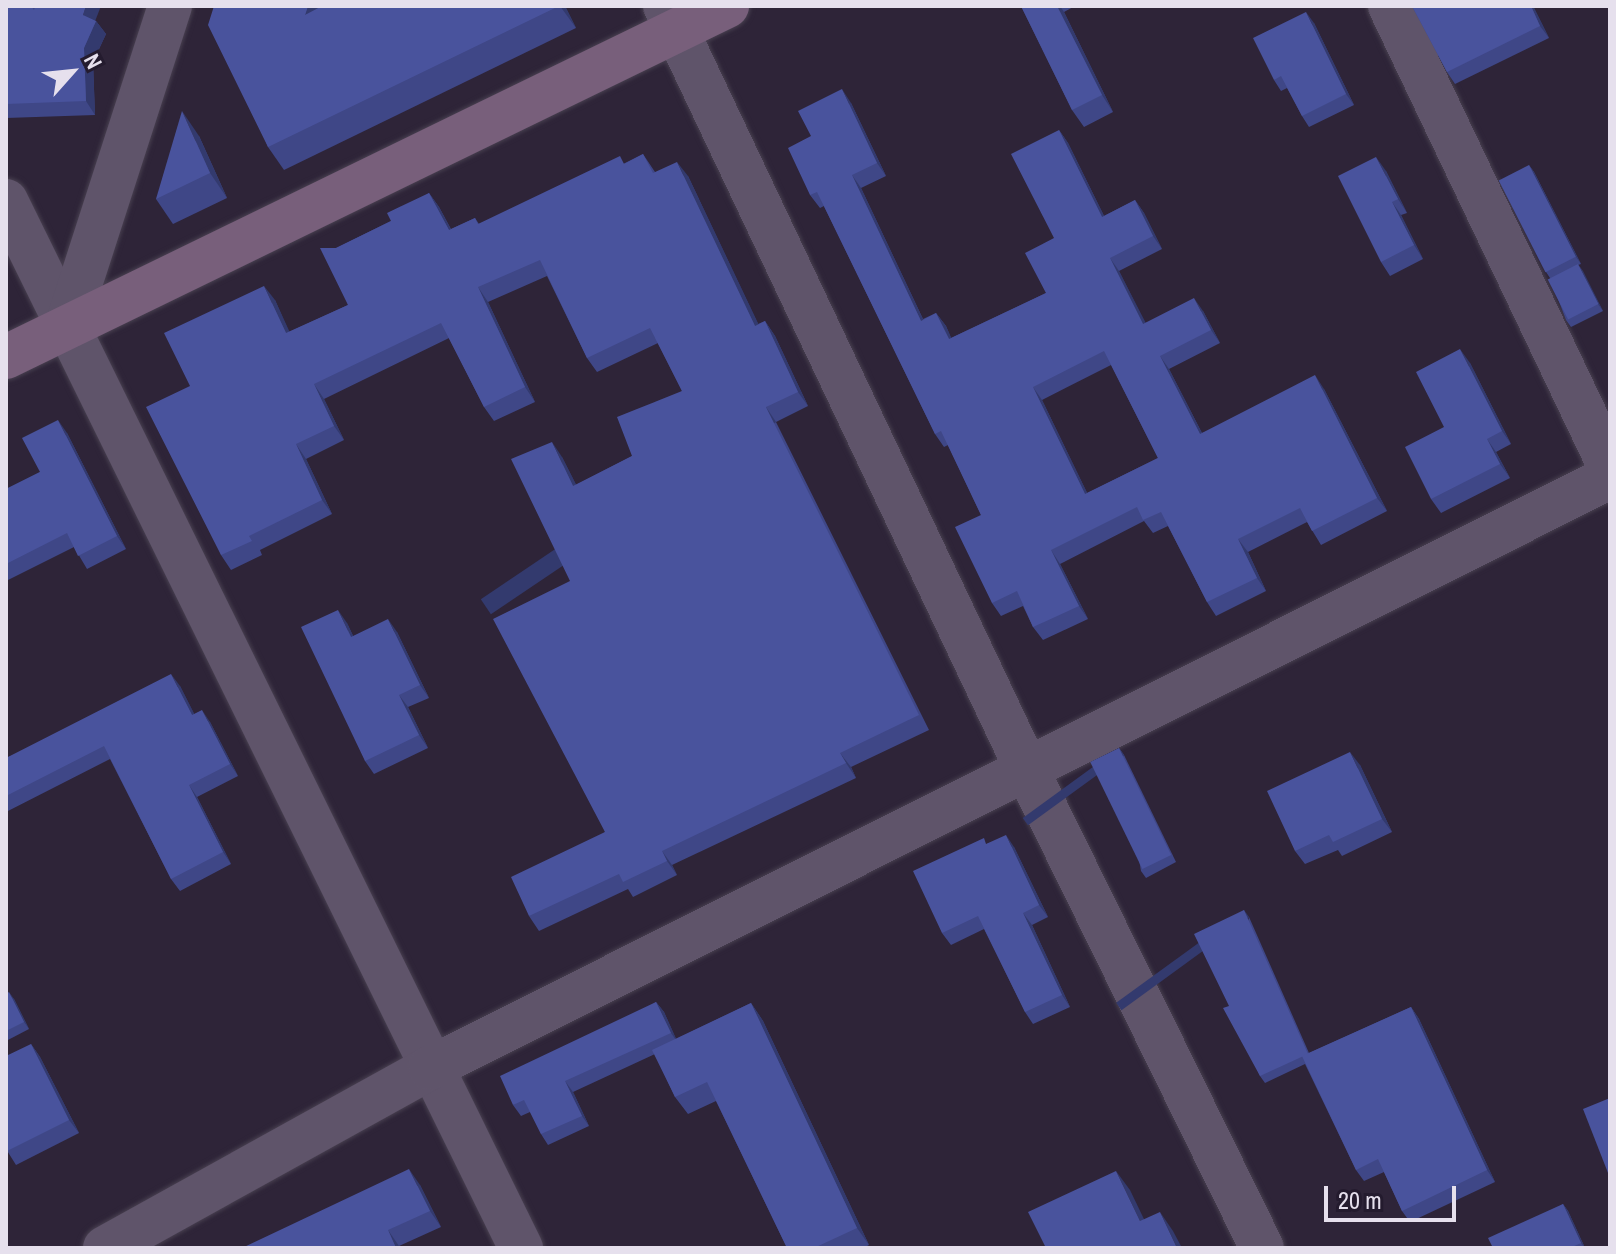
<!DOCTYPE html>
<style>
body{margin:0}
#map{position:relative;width:1616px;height:1254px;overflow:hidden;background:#2e2438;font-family:"Archivo Narrow",sans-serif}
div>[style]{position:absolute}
.roads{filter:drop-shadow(0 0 2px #484050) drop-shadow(0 0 2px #484050)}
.street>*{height:44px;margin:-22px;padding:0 22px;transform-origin:22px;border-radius:22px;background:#5f546a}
.secondary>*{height:44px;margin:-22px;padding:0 22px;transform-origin:22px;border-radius:22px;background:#785f7b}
.wall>*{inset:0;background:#3f4787}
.shaded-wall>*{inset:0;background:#333a6e;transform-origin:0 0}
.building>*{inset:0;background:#49539d;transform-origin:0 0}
span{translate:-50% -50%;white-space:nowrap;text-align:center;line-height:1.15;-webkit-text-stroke:7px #241b2e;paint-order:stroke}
.frame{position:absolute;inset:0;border:8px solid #e6e0ed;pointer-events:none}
.north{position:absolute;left:32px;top:32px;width:80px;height:80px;-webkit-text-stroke:6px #241b2e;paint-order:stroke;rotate:63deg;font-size:22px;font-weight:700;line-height:32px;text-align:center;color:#e6e0ed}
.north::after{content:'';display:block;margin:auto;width:28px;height:36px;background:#e6e0ed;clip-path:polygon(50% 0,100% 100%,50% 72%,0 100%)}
.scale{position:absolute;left:1324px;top:1186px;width:132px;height:36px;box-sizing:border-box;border:4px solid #e6e0ed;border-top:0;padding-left:10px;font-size:24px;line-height:28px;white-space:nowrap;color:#e6e0ed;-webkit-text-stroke:6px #241b2e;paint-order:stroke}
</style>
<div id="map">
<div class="roads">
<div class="street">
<i style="left:665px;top:6px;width:848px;rotate:64.64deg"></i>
<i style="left:1028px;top:772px;width:530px;rotate:63.82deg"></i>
<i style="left:1390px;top:6px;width:511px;rotate:64.49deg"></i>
<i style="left:6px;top:201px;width:1167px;rotate:63.81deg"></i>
<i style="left:66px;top:328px;width:338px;rotate:-72.1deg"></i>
<i style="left:105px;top:1248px;width:372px;rotate:-29deg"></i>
<i style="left:430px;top:1068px;width:1320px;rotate:-26.6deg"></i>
</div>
<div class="secondary">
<i style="left:6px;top:357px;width:802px;rotate:-25.96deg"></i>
</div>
</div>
<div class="wall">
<i style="clip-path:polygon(6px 6px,34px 6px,34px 8px,96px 21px,106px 34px,93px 62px,95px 115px,6px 118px)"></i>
<i style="clip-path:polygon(214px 6px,565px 6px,576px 28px,284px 170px,268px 147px)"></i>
<i style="clip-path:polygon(1021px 6px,1075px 6px,1064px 12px,1113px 112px,1084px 127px,1072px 110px)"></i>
<i style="clip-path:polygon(1412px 6px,1533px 6px,1549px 38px,1455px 84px,1447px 72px)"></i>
<i style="clip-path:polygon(1314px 23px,1354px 105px,1309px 127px,1302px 116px,1287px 88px,1281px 91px,1274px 80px)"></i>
<i style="clip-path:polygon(evenodd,851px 103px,886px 176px,861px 188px,923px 319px,936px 313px,946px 326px,951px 338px,1046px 293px,1054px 238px,1059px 130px,1068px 143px,1104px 216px,1135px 200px,1144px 213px,1162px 249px,1119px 271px,1145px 323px,1203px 311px,1220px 343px,1169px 369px,1202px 433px,1324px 389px,1387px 511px,1321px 545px,1307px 522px,1248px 552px,1266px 591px,1216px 616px,1207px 602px,1168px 526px,1153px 533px,1144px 521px,1060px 564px,1088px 619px,1043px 640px,1033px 627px,1023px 606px,1001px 616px,992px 603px,981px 515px,948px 445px,944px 447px,935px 434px,824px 206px,820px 208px,810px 195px,811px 136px,851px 103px,1111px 365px,1158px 458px,1087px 493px,1042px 400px,1111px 365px)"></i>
<i style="clip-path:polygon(199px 136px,227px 198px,173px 224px,156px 199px)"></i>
<i style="clip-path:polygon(643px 154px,655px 172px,688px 176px,758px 324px,765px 321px,775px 336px,808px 406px,776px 422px,929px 730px,851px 767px,856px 778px,672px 865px,677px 875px,633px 897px,628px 889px,539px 931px,529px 916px,605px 832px,570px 581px,562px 457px,576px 485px,632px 456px,682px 391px,658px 343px,597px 372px,587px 358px,547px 276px,488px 302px,535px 402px,494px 421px,484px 407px,449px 338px,324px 399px,344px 440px,306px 459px,332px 514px,260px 550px,262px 555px,231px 570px,221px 555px,190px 386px,275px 300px,289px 332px,348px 305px,336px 248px,391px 221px,429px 193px,439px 207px,451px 229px,475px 218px,479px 224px,625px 163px)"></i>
<i style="clip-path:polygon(1529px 165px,1534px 172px,1581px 264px,1578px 265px,1603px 311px,1571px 327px,1566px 320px,1550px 278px,1546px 272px)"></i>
<i style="clip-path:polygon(1386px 171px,1407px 213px,1401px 215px,1423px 259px,1390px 276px,1381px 262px)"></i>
<i style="clip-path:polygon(1470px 363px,1511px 444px,1496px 452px,1510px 478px,1441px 513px,1431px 499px,1444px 427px)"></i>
<i style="clip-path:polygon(67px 433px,126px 549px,87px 569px,74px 547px,6px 581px,6px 489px,40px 472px)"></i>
<i style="clip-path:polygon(347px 623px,353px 636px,397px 632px,429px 698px,408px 707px,428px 748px,374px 774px,365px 761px)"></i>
<i style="clip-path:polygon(180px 686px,194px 714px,210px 722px,238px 776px,197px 797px,231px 864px,180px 891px,171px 879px,110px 759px,6px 812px,6px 758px)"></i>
<i style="clip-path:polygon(1119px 748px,1124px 755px,1176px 862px,1146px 878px,1141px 871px)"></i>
<i style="clip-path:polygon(1360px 765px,1392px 832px,1342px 856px,1338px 850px,1305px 864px,1295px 851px)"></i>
<i style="clip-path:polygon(988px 843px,1014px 847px,1048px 917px,1032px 925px,1070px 1007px,1033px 1024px,1025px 1012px,984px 929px,951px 945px,942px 933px)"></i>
<i style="clip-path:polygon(1249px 917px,1309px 1053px,1411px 1007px,1419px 1019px,1495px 1182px,1410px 1222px,1402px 1211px,1384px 1172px,1364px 1181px,1356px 1170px,1305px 1064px,1265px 1083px,1260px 1076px,1229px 1006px)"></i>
<i style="clip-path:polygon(6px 994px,14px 999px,29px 1029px,6px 1041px)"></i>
<i style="clip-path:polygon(656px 1002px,664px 1012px,676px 1039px,751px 1003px,763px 1021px,869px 1245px,863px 1248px,787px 1248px,716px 1101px,688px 1114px,675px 1097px,655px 1054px,573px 1092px,589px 1126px,548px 1145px,541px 1134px,530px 1112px,521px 1116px,513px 1105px)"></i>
<i style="clip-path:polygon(31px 1044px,40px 1057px,79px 1133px,16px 1165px,6px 1149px,8px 1105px)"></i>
<i style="clip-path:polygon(420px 1185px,441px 1227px,399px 1246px,400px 1248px,242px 1248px)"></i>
<i style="clip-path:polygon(1563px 1204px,1568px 1211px,1585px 1248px,1493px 1248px)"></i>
</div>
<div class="shaded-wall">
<i style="clip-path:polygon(86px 6px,101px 6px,92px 29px,83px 15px)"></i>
<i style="clip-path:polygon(308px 6px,331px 6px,305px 15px)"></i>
<i style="clip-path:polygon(560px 6px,565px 6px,576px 28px)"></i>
<i style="clip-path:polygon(1057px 6px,1060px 6px,1064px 12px,1113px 112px,1102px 95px)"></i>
<i style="clip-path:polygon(1531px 6px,1533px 6px,1549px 38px,1540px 26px)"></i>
<i style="clip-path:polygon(1306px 12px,1314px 23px,1354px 105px,1346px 94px)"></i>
<i style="clip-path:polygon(96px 21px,106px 34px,93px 62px,95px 115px,86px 101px,84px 48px)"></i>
<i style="clip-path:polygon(842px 89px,851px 103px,886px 176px,877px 163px)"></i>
<i style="clip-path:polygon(182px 111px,199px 136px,227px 198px,210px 173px)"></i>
<i style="clip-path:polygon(1059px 130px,1068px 143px,1111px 230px,1102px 217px)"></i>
<i style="clip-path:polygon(1376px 157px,1386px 171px,1407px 213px,1398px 199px)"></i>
<i style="clip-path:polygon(677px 162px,688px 176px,766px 340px,755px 326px)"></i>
<i style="clip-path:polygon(1529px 165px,1534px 172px,1581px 264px,1576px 257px)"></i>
<i style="clip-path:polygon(852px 175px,861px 188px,930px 334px,921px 321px)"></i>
<i style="clip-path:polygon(429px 193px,439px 207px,459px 245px,449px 230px)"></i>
<i style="clip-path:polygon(1135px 200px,1144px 213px,1162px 249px,1153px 236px)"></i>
<i style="clip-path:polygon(1392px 202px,1401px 215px,1423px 259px,1414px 245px)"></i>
<i style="clip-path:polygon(1110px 258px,1119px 271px,1153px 337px,1143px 324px)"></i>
<i style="clip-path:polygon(1578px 264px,1583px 271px,1603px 311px,1598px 304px)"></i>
<i style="clip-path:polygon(264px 286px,275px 300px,297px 348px,286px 333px)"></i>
<i style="clip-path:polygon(478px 287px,488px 302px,535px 402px,525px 387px)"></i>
<i style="clip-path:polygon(1194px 298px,1203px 311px,1220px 343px,1211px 330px)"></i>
<i style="clip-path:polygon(936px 313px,946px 326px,958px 353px,949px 339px)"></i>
<i style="clip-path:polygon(765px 321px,775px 336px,808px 406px,798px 392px)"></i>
<i style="clip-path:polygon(1460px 349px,1470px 363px,1511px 444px,1502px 431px)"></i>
<i style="clip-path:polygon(1160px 356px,1169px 369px,1209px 447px,1200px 434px)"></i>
<i style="clip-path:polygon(1315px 375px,1324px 389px,1387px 511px,1377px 498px)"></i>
<i style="clip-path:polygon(314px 384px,324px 399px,344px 440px,334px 426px)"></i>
<i style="clip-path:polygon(1033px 387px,1042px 400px,1094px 507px,1085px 494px)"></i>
<i style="left:766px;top:407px;width:18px;height:344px;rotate:56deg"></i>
<i style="clip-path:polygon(58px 420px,67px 433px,126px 549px,117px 536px)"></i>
<i style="clip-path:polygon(1487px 439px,1496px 452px,1510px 478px,1500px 464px)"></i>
<i style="clip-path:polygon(552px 442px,562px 457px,584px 500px,573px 486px)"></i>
<i style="clip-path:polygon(296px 444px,306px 459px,332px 514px,322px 500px)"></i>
<i style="clip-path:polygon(1238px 539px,1248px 552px,1266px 591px,1257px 578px)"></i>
<i style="clip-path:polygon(1051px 550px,1060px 564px,1088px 619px,1079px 606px)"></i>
<i style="clip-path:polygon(338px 610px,347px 623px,360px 650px,351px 637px)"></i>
<i style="clip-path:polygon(388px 619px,397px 632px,429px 698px,420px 685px)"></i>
<i style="clip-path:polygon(171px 674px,180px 686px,201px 727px,192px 715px)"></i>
<i style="clip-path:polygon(399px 695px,408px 707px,428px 748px,419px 735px)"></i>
<i style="clip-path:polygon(202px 710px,210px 722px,238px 776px,230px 764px)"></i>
<i style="left:1119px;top:748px;width:9px;height:119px;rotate:54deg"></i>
<i style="clip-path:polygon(1350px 752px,1360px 765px,1392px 832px,1382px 819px)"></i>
<i style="clip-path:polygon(840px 753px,851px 767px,856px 778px,846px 763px)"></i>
<i style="clip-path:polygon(189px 785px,197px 797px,231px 864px,223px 852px)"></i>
<i style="clip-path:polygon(1006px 835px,1014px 847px,1048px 917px,1039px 905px)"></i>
<i style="clip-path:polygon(662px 851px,672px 865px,677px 875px,667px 861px)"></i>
<i style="left:1244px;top:910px;width:9px;height:158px;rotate:54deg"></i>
<i style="clip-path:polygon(1023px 913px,1032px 925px,1070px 1007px,1062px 995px)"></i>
<i style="clip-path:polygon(9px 992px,14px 999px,29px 1029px,24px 1022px)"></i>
<i style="clip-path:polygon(656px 1002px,664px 1012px,678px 1043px,671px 1033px)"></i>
<i style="clip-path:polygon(751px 1003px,763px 1021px,869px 1245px,857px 1228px)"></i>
<i style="clip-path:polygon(1411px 1007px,1419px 1019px,1495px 1182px,1487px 1170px)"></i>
<i style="clip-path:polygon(31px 1044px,40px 1057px,79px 1133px,69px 1120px)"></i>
<i style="clip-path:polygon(565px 1081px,573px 1092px,589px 1126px,582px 1116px)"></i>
<i style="clip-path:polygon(409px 1169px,420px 1185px,441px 1227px,430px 1211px)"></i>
<i style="clip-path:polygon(1116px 1171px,1130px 1190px,1154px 1240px,1140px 1221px)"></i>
<i style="clip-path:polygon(1563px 1204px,1568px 1211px,1585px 1248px,1581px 1243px)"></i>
<i style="clip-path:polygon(1160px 1212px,1173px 1231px,1182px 1248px,1177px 1248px)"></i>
<i style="clip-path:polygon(388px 1230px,399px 1246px,400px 1248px,396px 1248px)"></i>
</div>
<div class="building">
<i style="clip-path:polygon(6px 6px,31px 6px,34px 10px,35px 6px,86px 6px,83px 15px,96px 21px,84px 48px,86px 101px,6px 104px)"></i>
<i style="clip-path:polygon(214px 6px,308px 6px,305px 15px,322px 6px,559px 6px,268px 147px,208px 25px)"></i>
<i style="clip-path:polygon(1021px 6px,1057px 6px,1102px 95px,1072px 110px)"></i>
<i style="clip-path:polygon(1412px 6px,1531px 6px,1540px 26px,1447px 72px)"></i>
<i style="clip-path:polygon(1306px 12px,1346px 94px,1302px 116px,1281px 76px,1274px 80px,1253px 38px)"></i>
<i style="clip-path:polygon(evenodd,842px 89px,877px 163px,852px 175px,921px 321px,936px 313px,949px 339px,1046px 293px,1025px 253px,1054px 238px,1011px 154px,1059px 130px,1102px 217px,1135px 200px,1153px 236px,1110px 258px,1143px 324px,1194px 298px,1211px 330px,1160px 356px,1200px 434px,1315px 375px,1377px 498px,1312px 531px,1300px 508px,1238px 539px,1257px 578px,1207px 602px,1161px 512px,1143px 520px,1137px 507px,1051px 550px,1079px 606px,1033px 627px,1017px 591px,992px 603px,955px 527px,981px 515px,941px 431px,935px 434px,817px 192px,810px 195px,788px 148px,811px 136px,798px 111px,842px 89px,1104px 351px,1158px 458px,1085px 494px,1033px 387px,1104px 351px)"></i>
<i style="clip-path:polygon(182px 111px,210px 173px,156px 199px)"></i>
<i style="clip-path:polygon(643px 154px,653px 173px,677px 162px,755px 326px,765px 321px,798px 392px,766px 407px,919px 715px,840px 753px,846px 763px,662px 851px,667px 861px,623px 882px,619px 874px,529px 916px,511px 877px,605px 832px,493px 619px,570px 581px,511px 459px,552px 442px,573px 486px,632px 456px,617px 417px,682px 391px,650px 328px,587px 358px,540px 260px,478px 287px,525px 387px,484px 407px,441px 323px,314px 384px,334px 426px,296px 444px,322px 500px,249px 536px,252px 541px,221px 555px,146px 407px,190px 386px,164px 333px,264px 286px,286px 333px,348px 305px,320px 248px,336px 248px,391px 221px,387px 213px,429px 193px,449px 230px,475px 218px,478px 224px,620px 156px,624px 164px)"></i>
<i style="clip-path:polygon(1376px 157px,1398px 199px,1392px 202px,1414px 245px,1381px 262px,1338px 176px)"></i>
<i style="left:1529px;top:165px;width:103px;height:34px;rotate:63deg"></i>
<i style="left:1578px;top:264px;width:45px;height:34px;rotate:63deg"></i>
<i style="clip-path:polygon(1460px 349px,1502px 431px,1487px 439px,1500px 464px,1431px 499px,1405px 447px,1444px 427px,1416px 372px)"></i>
<i style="clip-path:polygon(58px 420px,117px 536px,78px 556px,67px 533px,6px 564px,6px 489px,40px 472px,22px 438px)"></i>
<i style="clip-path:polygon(338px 610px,351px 637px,388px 619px,420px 685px,399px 695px,419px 735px,365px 761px,301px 627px)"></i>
<i style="clip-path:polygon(171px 674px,192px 715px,202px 710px,230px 764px,189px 785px,223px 852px,171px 879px,104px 746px,6px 796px,6px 758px)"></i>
<i style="left:1119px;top:748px;width:119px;height:32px;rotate:64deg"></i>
<i style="clip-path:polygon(1350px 752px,1382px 819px,1333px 842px,1329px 835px,1295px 851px,1267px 791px)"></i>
<i style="clip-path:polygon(1006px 835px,1039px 905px,1023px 913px,1062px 995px,1025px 1012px,978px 916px,942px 933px,913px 871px,984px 838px,986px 844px)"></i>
<i style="clip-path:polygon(1244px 910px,1308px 1054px,1260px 1076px,1223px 1008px,1229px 1006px,1194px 934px)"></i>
<i style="clip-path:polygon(9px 992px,24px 1022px,6px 1031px,6px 994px)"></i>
<i style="clip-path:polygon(656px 1002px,671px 1033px,565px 1081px,582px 1116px,541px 1134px,524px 1100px,513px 1105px,500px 1076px)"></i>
<i style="clip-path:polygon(751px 1003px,857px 1228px,814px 1248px,787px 1248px,707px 1082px,675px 1097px,652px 1050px)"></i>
<i style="clip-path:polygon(1411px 1007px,1487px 1170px,1402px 1211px,1378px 1159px,1356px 1170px,1302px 1056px)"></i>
<i style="clip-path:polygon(31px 1044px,69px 1120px,7px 1151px,6px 1106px,8px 1105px,6px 1101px,6px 1056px)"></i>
<i style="clip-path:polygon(1610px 1098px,1610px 1178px,1583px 1109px)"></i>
<i style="clip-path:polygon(409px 1169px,430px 1211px,388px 1230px,396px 1248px,242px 1248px)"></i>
<i style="clip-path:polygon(1116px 1171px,1140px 1221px,1160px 1212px,1177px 1248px,1046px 1248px,1028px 1212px)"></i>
<i style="clip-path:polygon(1563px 1204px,1581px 1243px,1570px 1248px,1493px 1248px,1488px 1238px)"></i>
</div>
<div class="frame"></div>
<div class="north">N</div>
<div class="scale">20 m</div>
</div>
